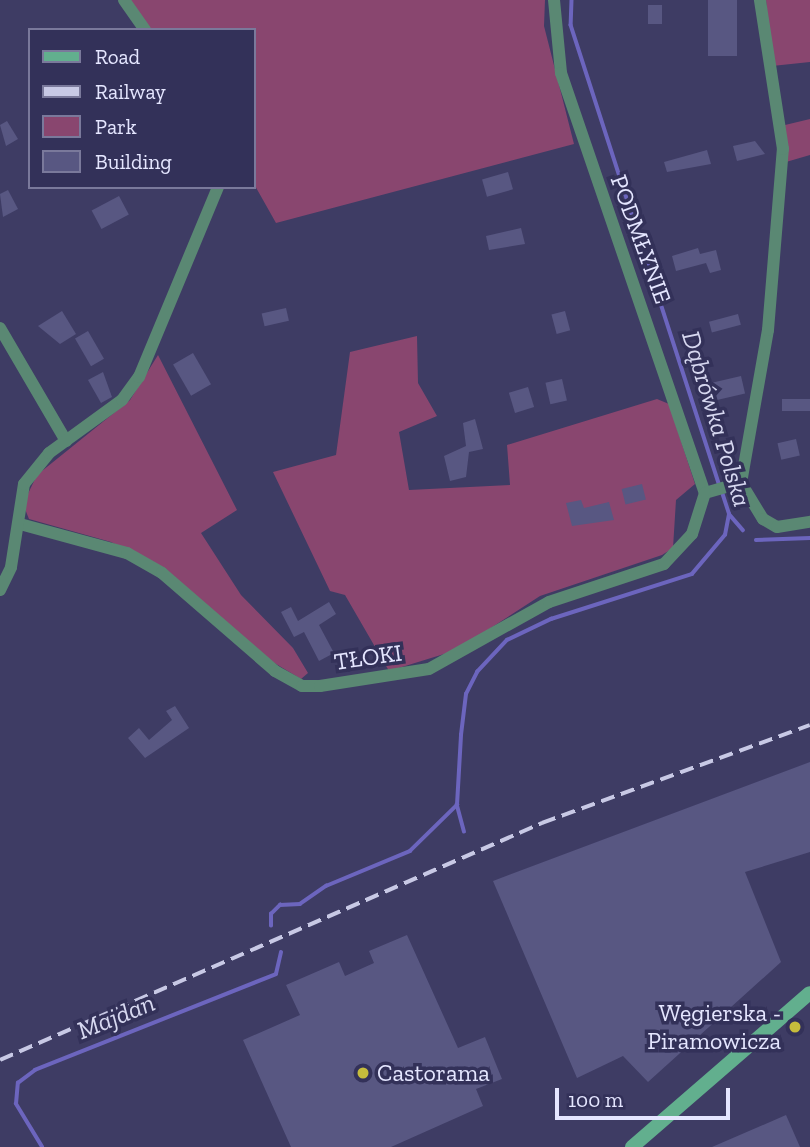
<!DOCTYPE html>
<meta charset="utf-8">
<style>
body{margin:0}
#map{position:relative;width:810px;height:1147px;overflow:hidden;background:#3e3c64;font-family:"Zilla Slab",serif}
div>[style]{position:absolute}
.green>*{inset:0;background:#89466f}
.stream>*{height:3.5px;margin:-1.75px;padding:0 1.75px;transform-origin:1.75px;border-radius:1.75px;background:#6c65be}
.building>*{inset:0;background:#585782;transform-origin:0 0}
.street>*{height:12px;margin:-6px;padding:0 6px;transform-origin:6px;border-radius:6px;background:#5a8873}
.secondary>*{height:14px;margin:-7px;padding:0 7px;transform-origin:7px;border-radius:7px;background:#62af8e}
.rail>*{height:3.5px;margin-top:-1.75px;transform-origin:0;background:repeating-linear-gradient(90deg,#c8c9e5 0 14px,transparent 0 21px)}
.dots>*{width:19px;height:19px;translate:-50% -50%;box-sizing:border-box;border:4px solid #333159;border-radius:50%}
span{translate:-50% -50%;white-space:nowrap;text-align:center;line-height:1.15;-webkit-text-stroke:7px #333159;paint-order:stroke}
.street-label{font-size:24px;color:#e5e6ff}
.poi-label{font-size:24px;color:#e5e6ff}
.right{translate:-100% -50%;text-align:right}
.left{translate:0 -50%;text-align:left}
.water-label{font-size:26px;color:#d7d8f0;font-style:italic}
.legend{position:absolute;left:28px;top:28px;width:228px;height:161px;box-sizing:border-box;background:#333159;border:2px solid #7a799b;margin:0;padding:9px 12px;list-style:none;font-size:21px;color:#e5e6ff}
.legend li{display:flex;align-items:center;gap:14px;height:35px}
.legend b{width:35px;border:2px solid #7a799b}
.scale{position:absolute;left:555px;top:1088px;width:175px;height:32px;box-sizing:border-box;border:4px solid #e5e6ff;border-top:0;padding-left:9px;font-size:21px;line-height:24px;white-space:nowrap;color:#e5e6ff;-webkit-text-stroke:5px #333159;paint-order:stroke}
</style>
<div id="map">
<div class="green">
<i style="clip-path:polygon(127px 0,545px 0,544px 26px,574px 144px,276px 223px,254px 184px,254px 30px,147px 30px)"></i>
<i style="clip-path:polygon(766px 0,810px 0,810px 62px,772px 66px)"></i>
<i style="clip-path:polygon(810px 119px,810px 155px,786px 162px,785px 125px)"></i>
<i style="clip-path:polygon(417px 336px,418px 383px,437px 416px,399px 432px,409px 490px,510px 485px,507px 445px,657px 399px,669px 404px,695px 484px,676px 500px,673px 548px,662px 555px,540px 596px,457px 650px,389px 671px,345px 595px,330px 591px,273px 472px,336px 455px,350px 352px)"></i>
<i style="clip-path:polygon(158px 355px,237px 510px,201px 533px,241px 595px,293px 648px,308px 673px,301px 679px,251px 649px,164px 569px,111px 542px,29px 519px,23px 504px,37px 475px,130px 400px)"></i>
</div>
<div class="stream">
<i style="left:572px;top:0;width:25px;rotate:92deg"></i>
<i style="left:571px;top:25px;width:484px;rotate:72.1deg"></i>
<i style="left:730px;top:515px;width:20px;rotate:49deg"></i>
<i style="left:756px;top:540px;width:54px;rotate:-2.1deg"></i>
<i style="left:464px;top:832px;width:28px;rotate:-105deg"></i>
<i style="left:457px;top:805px;width:70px;rotate:-86.7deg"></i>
<i style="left:461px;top:735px;width:41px;rotate:-83deg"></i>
<i style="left:466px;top:694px;width:25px;rotate:-63deg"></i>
<i style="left:477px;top:672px;width:44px;rotate:-46.8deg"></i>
<i style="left:507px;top:640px;width:49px;rotate:-25.5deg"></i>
<i style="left:551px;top:619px;width:148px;rotate:-17.7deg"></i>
<i style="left:692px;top:574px;width:51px;rotate:-49.8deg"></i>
<i style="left:725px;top:535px;width:21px;rotate:-79deg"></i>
<i style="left:729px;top:514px;width:22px;rotate:-108deg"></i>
<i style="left:271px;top:926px;width:12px;rotate:-90deg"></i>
<i style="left:271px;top:914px;width:13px;rotate:-45deg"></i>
<i style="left:280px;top:905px;width:20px;rotate:-3deg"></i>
<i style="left:300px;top:904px;width:32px;rotate:-35deg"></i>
<i style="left:326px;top:886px;width:91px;rotate:-22.6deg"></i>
<i style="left:410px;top:851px;width:66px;rotate:-44.4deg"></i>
<i style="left:42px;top:1147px;width:50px;rotate:-121.2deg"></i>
<i style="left:16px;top:1104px;width:21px;rotate:-85deg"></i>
<i style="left:18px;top:1083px;width:21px;rotate:-37deg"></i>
<i style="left:35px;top:1070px;width:259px;rotate:-21.7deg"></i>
<i style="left:276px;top:974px;width:22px;rotate:-77deg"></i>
</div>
<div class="building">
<i style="left:708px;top:0;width:29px;height:56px"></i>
<i style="left:648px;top:5px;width:14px;height:19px"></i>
<i style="clip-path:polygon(7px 121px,18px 139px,6px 146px,0 125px)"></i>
<i style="clip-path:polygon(755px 141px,765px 154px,737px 161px,733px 146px)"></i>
<i style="clip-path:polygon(707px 150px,711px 164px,667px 172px,664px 162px)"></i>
<i style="left:508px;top:172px;width:18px;height:27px;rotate:74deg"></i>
<i style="clip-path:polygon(8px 190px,18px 209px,3px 217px,0 194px)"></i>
<i style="left:119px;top:196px;width:21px;height:31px;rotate:62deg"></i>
<i style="clip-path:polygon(521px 228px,525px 244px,489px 250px,486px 236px)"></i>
<i style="clip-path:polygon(698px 248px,700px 254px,716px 250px,721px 270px,710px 273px,706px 263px,676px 271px,672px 256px)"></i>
<i style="left:286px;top:308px;width:13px;height:25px;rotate:77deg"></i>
<i style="clip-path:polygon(62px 311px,76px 334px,60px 344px,38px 326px)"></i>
<i style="left:565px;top:311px;width:20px;height:14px;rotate:75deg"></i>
<i style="left:738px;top:314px;width:11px;height:30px;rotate:75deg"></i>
<i style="left:88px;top:331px;width:32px;height:15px;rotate:60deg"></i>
<i style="left:193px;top:353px;width:36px;height:23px;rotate:60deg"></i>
<i style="clip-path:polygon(103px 372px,112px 397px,101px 403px,88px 380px)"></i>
<i style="left:741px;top:376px;width:18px;height:32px;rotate:77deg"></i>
<i style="left:562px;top:379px;width:22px;height:17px;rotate:77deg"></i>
<i style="left:528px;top:387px;width:21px;height:20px;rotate:73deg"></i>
<i style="left:810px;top:399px;width:12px;height:28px;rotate:90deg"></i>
<i style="clip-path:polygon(475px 419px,483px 449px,469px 452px,466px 477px,450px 481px,444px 456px,466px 446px,463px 423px)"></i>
<i style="left:796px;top:439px;width:17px;height:19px;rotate:77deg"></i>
<i style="left:642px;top:484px;width:16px;height:21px;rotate:76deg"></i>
<i style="clip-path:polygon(581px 500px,584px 508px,609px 502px,614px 520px,572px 526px,566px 503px)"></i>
<i style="clip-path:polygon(329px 602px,336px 614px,319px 625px,334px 653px,319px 661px,304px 632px,294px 637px,281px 612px,291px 607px,298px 621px)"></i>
<i style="clip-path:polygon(175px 706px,189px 728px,145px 758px,128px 738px,139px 728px,149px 740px,172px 720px,166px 711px)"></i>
<i style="clip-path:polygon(810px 762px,810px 852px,745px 872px,781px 962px,648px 1082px,623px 1056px,577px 1078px,493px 881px)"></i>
<i style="clip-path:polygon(407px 935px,458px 1048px,485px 1037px,502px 1079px,476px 1089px,483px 1106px,391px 1147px,291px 1147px,243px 1040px,300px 1015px,286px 985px,339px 962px,345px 976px,374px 963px,369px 951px)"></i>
<i style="clip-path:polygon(786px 1115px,800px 1147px,712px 1147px)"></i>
</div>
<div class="street">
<i style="left:124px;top:0;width:37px;rotate:55deg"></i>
<i style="left:554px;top:0;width:73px;rotate:84.5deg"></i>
<i style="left:561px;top:73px;width:444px;rotate:71.1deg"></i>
<i style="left:0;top:328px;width:131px;rotate:59.7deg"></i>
<i style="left:741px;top:483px;width:155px;rotate:-80deg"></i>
<i style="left:768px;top:330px;width:182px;rotate:-85.3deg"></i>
<i style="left:783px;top:149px;width:151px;rotate:-98.8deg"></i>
<i style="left:705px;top:493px;width:37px;rotate:-16deg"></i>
<i style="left:741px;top:483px;width:42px;rotate:58.6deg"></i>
<i style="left:763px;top:519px;width:16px;rotate:30deg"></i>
<i style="left:777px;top:527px;width:33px;rotate:-9deg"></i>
<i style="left:20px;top:524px;width:111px;rotate:15.2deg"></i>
<i style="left:127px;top:553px;width:40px;rotate:29.7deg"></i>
<i style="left:162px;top:573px;width:150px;rotate:40.9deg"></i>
<i style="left:275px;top:671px;width:31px;rotate:29deg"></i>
<i style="left:302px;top:686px;width:18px"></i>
<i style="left:320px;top:686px;width:110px;rotate:-8.9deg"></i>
<i style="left:429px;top:669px;width:137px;rotate:-29.2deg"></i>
<i style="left:549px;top:602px;width:121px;rotate:-18.3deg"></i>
<i style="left:664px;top:564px;width:41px;rotate:-47deg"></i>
<i style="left:692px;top:534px;width:43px;rotate:-72.4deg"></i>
<i style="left:0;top:590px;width:25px;rotate:-64deg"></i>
<i style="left:11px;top:567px;width:84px;rotate:-81.1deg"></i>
<i style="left:24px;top:484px;width:40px;rotate:-51deg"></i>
<i style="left:49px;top:453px;width:90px;rotate:-36deg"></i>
<i style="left:122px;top:400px;width:29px;rotate:-54deg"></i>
<i style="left:139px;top:377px;width:206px;rotate:-67.4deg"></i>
</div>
<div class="secondary">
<i style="left:632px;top:1147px;width:235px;rotate:-40.9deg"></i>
</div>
<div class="rail">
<i style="left:0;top:1060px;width:592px;rotate:-23.62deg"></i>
<i style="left:542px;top:823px;width:285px;rotate:-20.1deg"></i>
</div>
<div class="dots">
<i style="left:795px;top:1027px;background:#c6bc3c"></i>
<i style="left:363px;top:1073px;background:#c6bc3c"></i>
</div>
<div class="street-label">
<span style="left:641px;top:239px;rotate:70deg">PODMŁYNIE</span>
<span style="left:368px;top:657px;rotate:-8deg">TŁOKI</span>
</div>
<div class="poi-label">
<span class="right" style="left:781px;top:1027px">Węgierska -<br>Piramowicza</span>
<span class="left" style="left:377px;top:1073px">Castorama</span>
</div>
<div class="water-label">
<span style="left:716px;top:419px;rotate:73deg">Dąbrówka Polska</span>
<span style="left:116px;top:1017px;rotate:-22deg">Majdan</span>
</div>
<ul class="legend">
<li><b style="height:9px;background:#62af8e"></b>Road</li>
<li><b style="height:9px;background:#c8c9e5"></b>Railway</li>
<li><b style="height:19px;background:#89466f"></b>Park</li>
<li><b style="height:19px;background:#585782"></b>Building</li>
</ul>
<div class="scale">100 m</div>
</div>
